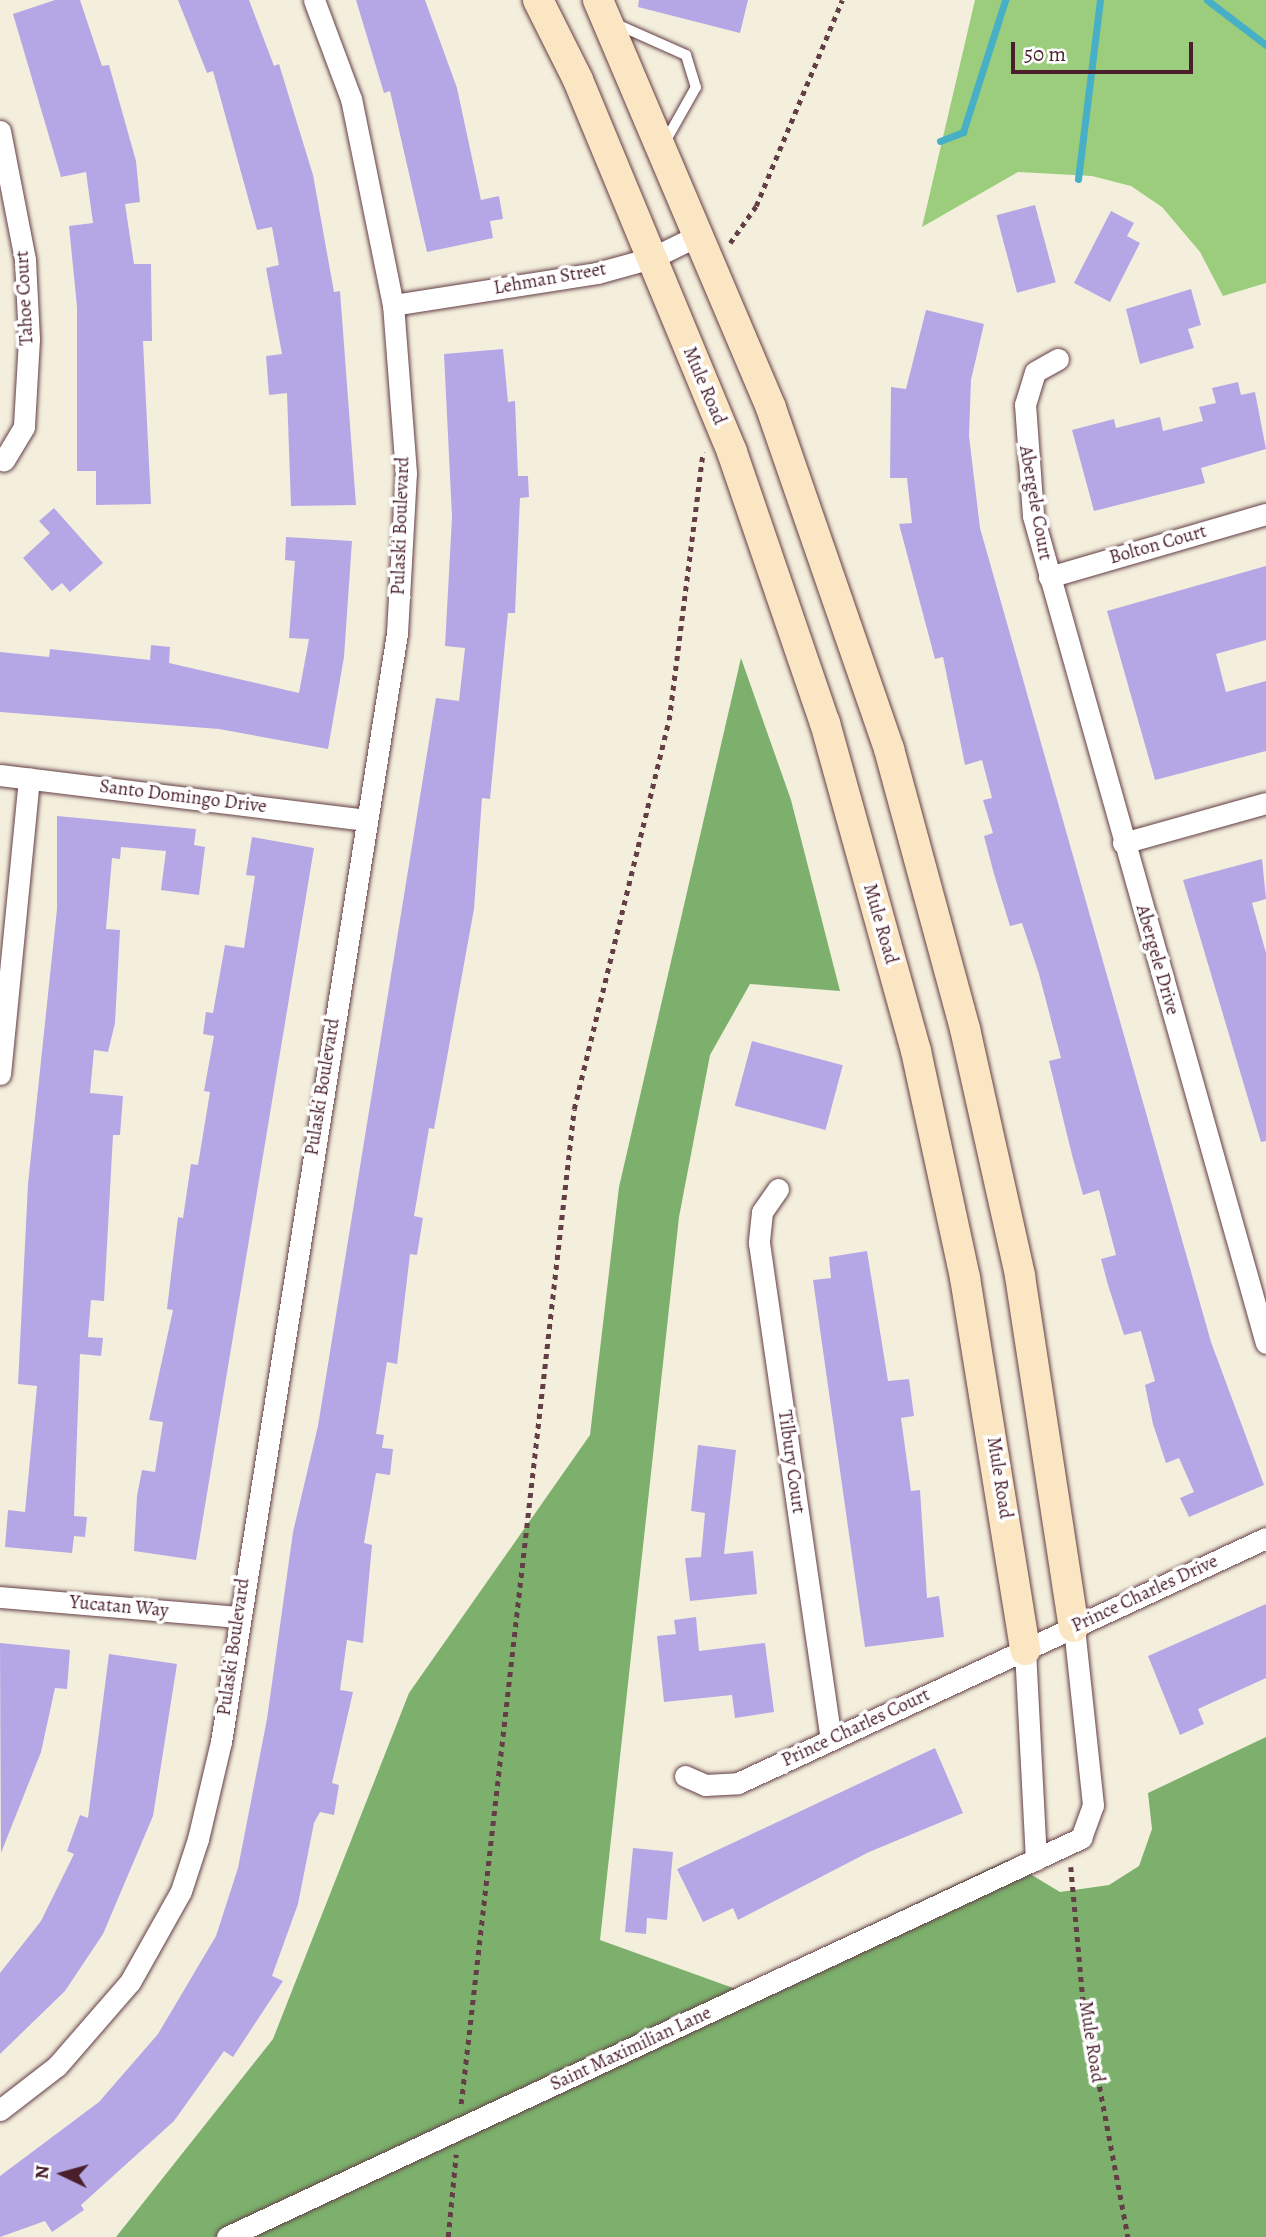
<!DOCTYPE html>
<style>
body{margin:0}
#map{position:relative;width:1266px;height:2237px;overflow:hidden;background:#f4efdd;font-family:Alegreya,serif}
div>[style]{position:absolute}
.green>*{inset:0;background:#9bcd7d}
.forest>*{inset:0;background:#7cb06c}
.stream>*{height:7px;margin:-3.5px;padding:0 3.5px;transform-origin:3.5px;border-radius:3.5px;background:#47afc6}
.building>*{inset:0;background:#b5a7e6;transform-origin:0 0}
.path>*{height:4.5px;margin-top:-2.25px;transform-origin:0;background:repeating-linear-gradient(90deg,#643e46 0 5px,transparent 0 10px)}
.roads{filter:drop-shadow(0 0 2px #643e46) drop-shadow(0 0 2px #643e46)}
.service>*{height:10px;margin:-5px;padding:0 5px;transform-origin:5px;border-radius:5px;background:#fff}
.minor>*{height:21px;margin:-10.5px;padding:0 10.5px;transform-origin:10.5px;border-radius:10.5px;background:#fff}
.secondary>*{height:30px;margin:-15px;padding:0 15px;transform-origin:15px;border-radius:15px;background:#fbe6c3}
span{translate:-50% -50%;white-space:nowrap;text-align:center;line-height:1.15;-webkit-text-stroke:7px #fff;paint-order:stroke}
.street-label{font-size:19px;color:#4a1f2b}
.north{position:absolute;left:28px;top:2139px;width:70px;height:70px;-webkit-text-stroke:5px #fff;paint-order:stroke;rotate:275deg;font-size:19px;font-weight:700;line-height:28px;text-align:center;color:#4a1f2b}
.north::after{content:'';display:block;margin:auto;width:24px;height:32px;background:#4a1f2b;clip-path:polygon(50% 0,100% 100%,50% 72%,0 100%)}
.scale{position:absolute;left:1011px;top:42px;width:182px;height:32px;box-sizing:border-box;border:4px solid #4a1f2b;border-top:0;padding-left:9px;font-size:21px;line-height:24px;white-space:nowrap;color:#4a1f2b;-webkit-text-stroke:5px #fff;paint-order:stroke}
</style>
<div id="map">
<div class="green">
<i style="clip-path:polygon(975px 0,1266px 0,1266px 283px,1223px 296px,1200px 252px,1162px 207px,1131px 186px,1092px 176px,1018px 172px,922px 227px)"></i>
</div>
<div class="forest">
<i style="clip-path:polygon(741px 658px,791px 800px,840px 991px,750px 984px,710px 1055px,679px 1217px,600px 1940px,736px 1989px,1007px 1860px,1060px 1892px,1109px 1885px,1139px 1866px,1152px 1829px,1148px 1793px,1266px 1737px,1266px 2237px,116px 2237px,273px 2039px,409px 1693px,590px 1435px,619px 1187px)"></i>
</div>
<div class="stream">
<i style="left:1207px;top:0;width:74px;rotate:37.3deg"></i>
<i style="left:940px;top:141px;width:25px;rotate:-21deg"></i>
<i style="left:963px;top:132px;width:139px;rotate:-72.3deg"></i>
<i style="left:1078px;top:179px;width:180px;rotate:-83deg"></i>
</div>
<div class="building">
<i style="clip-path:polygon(55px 0,80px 0,102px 66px,109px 65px,136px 161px,140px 202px,125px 204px,134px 264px,151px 264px,152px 341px,143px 341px,151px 504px,96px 505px,96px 471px,77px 471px,77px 307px,69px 226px,93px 223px,86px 172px,61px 177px,13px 14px)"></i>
<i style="clip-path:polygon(178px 0,249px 0,274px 66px,279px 64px,313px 175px,334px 292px,340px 291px,356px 505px,291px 506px,287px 393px,269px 395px,266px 356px,282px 354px,266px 268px,279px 265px,272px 227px,257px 230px,213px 71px,207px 73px)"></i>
<i style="clip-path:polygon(356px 0,425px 0,457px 88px,481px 200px,499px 196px,503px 219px,490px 221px,493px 238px,427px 252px,390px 91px,384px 93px)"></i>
<i style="clip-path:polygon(639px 0,748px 0,740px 33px,638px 7px)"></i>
<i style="left:1035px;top:205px;width:80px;height:40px;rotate:75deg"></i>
<i style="clip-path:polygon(1111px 211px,1134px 223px,1127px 236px,1140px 243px,1110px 302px,1074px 283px)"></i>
<i style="clip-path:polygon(1191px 289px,1201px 325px,1188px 329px,1194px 348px,1140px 364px,1126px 309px)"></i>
<i style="clip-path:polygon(926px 310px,984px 324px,971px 380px,969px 436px,980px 528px,1211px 1342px,1264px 1485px,1189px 1517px,1180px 1498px,1194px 1492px,1179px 1458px,1166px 1463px,1153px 1424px,1145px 1385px,1155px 1381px,1141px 1331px,1124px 1335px,1108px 1285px,1101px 1259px,1116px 1255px,1099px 1190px,1083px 1195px,1072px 1155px,1049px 1061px,1061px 1058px,1039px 974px,1022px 923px,1010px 926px,994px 874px,984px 836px,993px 833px,983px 800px,992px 798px,982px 760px,965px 765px,943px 657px,935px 659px,899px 524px,912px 523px,907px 478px,890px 478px,891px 387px,906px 389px)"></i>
<i style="clip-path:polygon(503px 349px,508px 402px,515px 401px,518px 476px,528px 476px,529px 497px,520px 498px,515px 613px,508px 613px,490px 799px,482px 798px,474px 909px,434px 1129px,429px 1128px,414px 1216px,423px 1218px,417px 1255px,410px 1254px,397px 1364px,387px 1362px,376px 1434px,384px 1435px,382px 1448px,393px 1449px,390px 1475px,376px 1473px,364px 1543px,372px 1545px,363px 1643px,347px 1640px,340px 1690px,353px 1692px,332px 1783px,339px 1785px,334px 1815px,320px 1812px,314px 1823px,298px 1904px,272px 1976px,283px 1981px,233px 2057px,224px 2051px,174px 2121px,81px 2205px,84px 2210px,52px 2232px,45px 2221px,0 2237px,0 2176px,99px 2102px,158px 2034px,216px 1936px,238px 1868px,267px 1719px,293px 1532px,318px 1426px,436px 698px,459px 701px,465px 648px,445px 646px,452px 517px,444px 354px)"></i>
<i style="clip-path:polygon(1238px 382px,1241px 395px,1255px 392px,1266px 449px,1201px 468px,1205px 483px,1094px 511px,1072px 430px,1114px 419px,1116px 428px,1160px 417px,1163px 431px,1203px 421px,1199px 407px,1216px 403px,1212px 388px)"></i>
<i style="clip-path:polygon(54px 508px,103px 563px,70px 592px,62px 583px,52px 591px,23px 558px,50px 533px,39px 521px)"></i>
<i style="clip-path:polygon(286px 537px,352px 541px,344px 657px,328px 749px,219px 729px,0 712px,0 652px,49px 657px,50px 649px,150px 660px,151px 645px,170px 647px,169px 663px,299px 693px,309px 639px,289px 638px,295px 561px,285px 560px)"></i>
<i style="clip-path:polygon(1266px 566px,1266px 640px,1216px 654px,1226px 692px,1266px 681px,1266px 751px,1155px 780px,1107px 611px)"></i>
<i style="clip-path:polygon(57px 816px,196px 829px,194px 845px,205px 847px,199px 895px,161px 890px,166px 851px,121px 847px,120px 859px,112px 858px,106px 929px,120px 930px,115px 1023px,108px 1052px,94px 1050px,90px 1093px,123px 1096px,120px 1135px,113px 1135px,104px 1301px,91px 1300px,88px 1337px,103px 1338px,101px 1356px,80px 1354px,74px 1516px,87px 1517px,85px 1537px,74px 1536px,72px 1553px,5px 1547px,8px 1510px,25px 1512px,37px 1386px,18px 1384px,28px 1184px,57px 909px)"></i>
<i style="clip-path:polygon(252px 837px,314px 848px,196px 1560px,134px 1551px,137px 1496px,142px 1470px,155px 1472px,163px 1422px,149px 1420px,173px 1310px,167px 1309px,178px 1217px,183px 1218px,191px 1164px,198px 1165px,210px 1092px,204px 1091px,214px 1036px,203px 1034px,206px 1012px,213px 1013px,225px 945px,244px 948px,255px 876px,246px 875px)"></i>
<i style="clip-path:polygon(1262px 859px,1266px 899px,1252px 903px,1266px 953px,1266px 1141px,1261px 1142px,1183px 880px)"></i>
<i style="left:752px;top:1041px;width:94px;height:67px;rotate:15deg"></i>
<i style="clip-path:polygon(867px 1251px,888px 1381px,909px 1379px,914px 1416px,901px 1418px,911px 1491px,920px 1490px,927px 1598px,939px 1596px,944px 1637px,865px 1647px,813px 1280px,831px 1278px,829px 1257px)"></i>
<i style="clip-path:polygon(698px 1445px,736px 1450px,724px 1554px,753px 1551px,757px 1594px,690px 1601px,685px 1558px,701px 1557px,705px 1513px,691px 1511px)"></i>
<i style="clip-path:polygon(1266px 1604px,1266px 1678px,1198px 1709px,1204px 1724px,1180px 1735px,1148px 1656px)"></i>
<i style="clip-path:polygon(696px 1617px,699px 1651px,765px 1643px,774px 1712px,735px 1718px,732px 1695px,664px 1702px,657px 1636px,676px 1634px,674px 1620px)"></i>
<i style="clip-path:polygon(0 1643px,70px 1650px,67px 1689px,55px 1688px,41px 1752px,1px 1853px)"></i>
<i style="clip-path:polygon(109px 1654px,177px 1664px,153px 1816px,103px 1934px,65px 1991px,0 2054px,0 1973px,41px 1921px,74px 1854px,67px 1851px,80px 1815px,88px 1818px)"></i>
<i style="clip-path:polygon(935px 1748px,963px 1813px,869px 1852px,738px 1920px,733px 1908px,703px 1922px,677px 1869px)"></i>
<i style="clip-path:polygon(633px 1848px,673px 1852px,667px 1920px,647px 1918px,646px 1934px,625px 1932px)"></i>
</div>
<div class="path">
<i style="left:730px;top:243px;width:45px;rotate:-54.9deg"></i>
<i style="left:756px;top:206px;width:223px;rotate:-67.3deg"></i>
<i style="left:1071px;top:1867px;width:132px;rotate:84.8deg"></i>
<i style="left:1083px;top:1998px;width:243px;rotate:79.3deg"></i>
<i style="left:461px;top:2104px;width:1001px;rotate:-83.52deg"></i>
<i style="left:574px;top:1109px;width:400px;rotate:-76.3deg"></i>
<i style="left:669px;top:720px;width:270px;rotate:-82.8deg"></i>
<i style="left:448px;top:2237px;width:83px;rotate:-84.5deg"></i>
</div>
<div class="roads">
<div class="service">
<i style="left:614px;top:23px;width:79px;rotate:24deg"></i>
<i style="left:686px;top:55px;width:34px;rotate:73deg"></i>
<i style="left:696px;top:87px;width:63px;rotate:119.4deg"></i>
</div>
<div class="minor">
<i style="left:0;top:131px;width:131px;rotate:79deg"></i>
<i style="left:25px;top:260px;width:79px;rotate:87.1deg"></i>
<i style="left:29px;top:339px;width:88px;rotate:93.3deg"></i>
<i style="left:24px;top:427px;width:39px;rotate:121deg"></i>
<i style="left:393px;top:305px;width:206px;rotate:-8.9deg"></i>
<i style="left:597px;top:273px;width:57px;rotate:-15.3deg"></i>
<i style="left:652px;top:258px;width:55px;rotate:-26.1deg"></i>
<i style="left:1058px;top:359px;width:26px;rotate:151deg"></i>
<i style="left:1035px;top:372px;width:34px;rotate:107deg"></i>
<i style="left:1025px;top:404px;width:112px;rotate:85.9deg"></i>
<i style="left:1033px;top:516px;width:859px;rotate:74.27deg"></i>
<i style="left:1049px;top:577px;width:226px;rotate:-16.2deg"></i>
<i style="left:0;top:775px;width:369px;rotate:7deg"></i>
<i style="left:1123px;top:843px;width:148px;rotate:-15.6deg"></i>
<i style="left:0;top:1074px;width:297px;rotate:-84.4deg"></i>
<i style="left:778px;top:1189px;width:28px;rotate:125deg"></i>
<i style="left:762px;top:1212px;width:31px;rotate:96deg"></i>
<i style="left:759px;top:1243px;width:502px;rotate:81.76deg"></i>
<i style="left:0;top:1597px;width:238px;rotate:4.8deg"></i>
<i style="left:1025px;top:1650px;width:210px;rotate:87deg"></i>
<i style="left:685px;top:1776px;width:22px;rotate:24deg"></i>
<i style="left:705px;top:1785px;width:33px;rotate:-3deg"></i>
<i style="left:738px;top:1783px;width:582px;rotate:-24.89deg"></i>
<i style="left:0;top:2110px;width:72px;rotate:-37.7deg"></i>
<i style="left:57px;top:2066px;width:111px;rotate:-49deg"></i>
<i style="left:130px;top:1982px;width:104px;rotate:-60.7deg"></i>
<i style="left:181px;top:1891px;width:55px;rotate:-71.9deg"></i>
<i style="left:198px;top:1839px;width:100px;rotate:-76.7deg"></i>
<i style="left:221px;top:1742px;width:1123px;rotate:-80.98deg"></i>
<i style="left:397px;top:633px;width:160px;rotate:-86.8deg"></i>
<i style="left:406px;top:473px;width:169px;rotate:-94.4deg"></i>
<i style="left:393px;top:305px;width:210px;rotate:-101.5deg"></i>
<i style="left:351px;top:99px;width:106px;rotate:-110.5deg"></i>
<i style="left:227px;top:2237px;width:943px;rotate:-25.04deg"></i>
<i style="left:1081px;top:1838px;width:35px;rotate:-70deg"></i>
<i style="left:1093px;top:1805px;width:179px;rotate:-96.1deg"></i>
</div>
<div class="secondary">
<i style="left:538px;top:0;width:89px;rotate:63.4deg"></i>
<i style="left:578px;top:80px;width:403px;rotate:67.5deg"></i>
<i style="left:732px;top:452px;width:287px;rotate:71.1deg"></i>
<i style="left:825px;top:723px;width:340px;rotate:74.5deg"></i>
<i style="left:916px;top:1051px;width:232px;rotate:77.8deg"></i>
<i style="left:965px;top:1278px;width:377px;rotate:80.8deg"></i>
<i style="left:598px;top:0;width:443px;rotate:67deg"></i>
<i style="left:771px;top:408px;width:361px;rotate:70.9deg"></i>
<i style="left:889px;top:749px;width:290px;rotate:74.8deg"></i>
<i style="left:965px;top:1029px;width:253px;rotate:77.4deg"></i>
<i style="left:1020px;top:1276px;width:355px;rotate:81.3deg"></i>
</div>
</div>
<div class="street-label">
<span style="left:550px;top:279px;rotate:-10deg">Lehman Street</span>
<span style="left:25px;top:298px;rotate:-93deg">Tahoe Court</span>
<span style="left:704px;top:386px;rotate:67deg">Mule Road</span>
<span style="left:1035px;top:503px;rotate:80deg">Abergele Court</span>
<span style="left:401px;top:526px;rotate:-88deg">Pulaski Boulevard</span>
<span style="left:1158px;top:545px;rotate:-16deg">Bolton Court</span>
<span style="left:183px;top:797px;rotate:7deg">Santo Domingo Drive</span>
<span style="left:880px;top:924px;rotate:74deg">Mule Road</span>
<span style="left:1157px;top:960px;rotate:74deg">Abergele Drive</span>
<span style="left:323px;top:1087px;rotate:-81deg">Pulaski Boulevard</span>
<span style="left:791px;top:1462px;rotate:82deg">Tilbury Court</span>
<span style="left:999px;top:1478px;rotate:81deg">Mule Road</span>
<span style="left:1145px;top:1594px;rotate:-25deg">Prince Charles Drive</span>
<span style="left:119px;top:1607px;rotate:5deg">Yucatan Way</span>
<span style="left:234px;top:1647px;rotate:-82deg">Pulaski Boulevard</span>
<span style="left:856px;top:1728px;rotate:-25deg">Prince Charles Court</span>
<span style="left:1091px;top:2042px;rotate:81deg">Mule Road</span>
<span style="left:631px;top:2049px;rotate:-25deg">Saint Maximilian Lane</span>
</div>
<div class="north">N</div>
<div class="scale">50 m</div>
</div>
